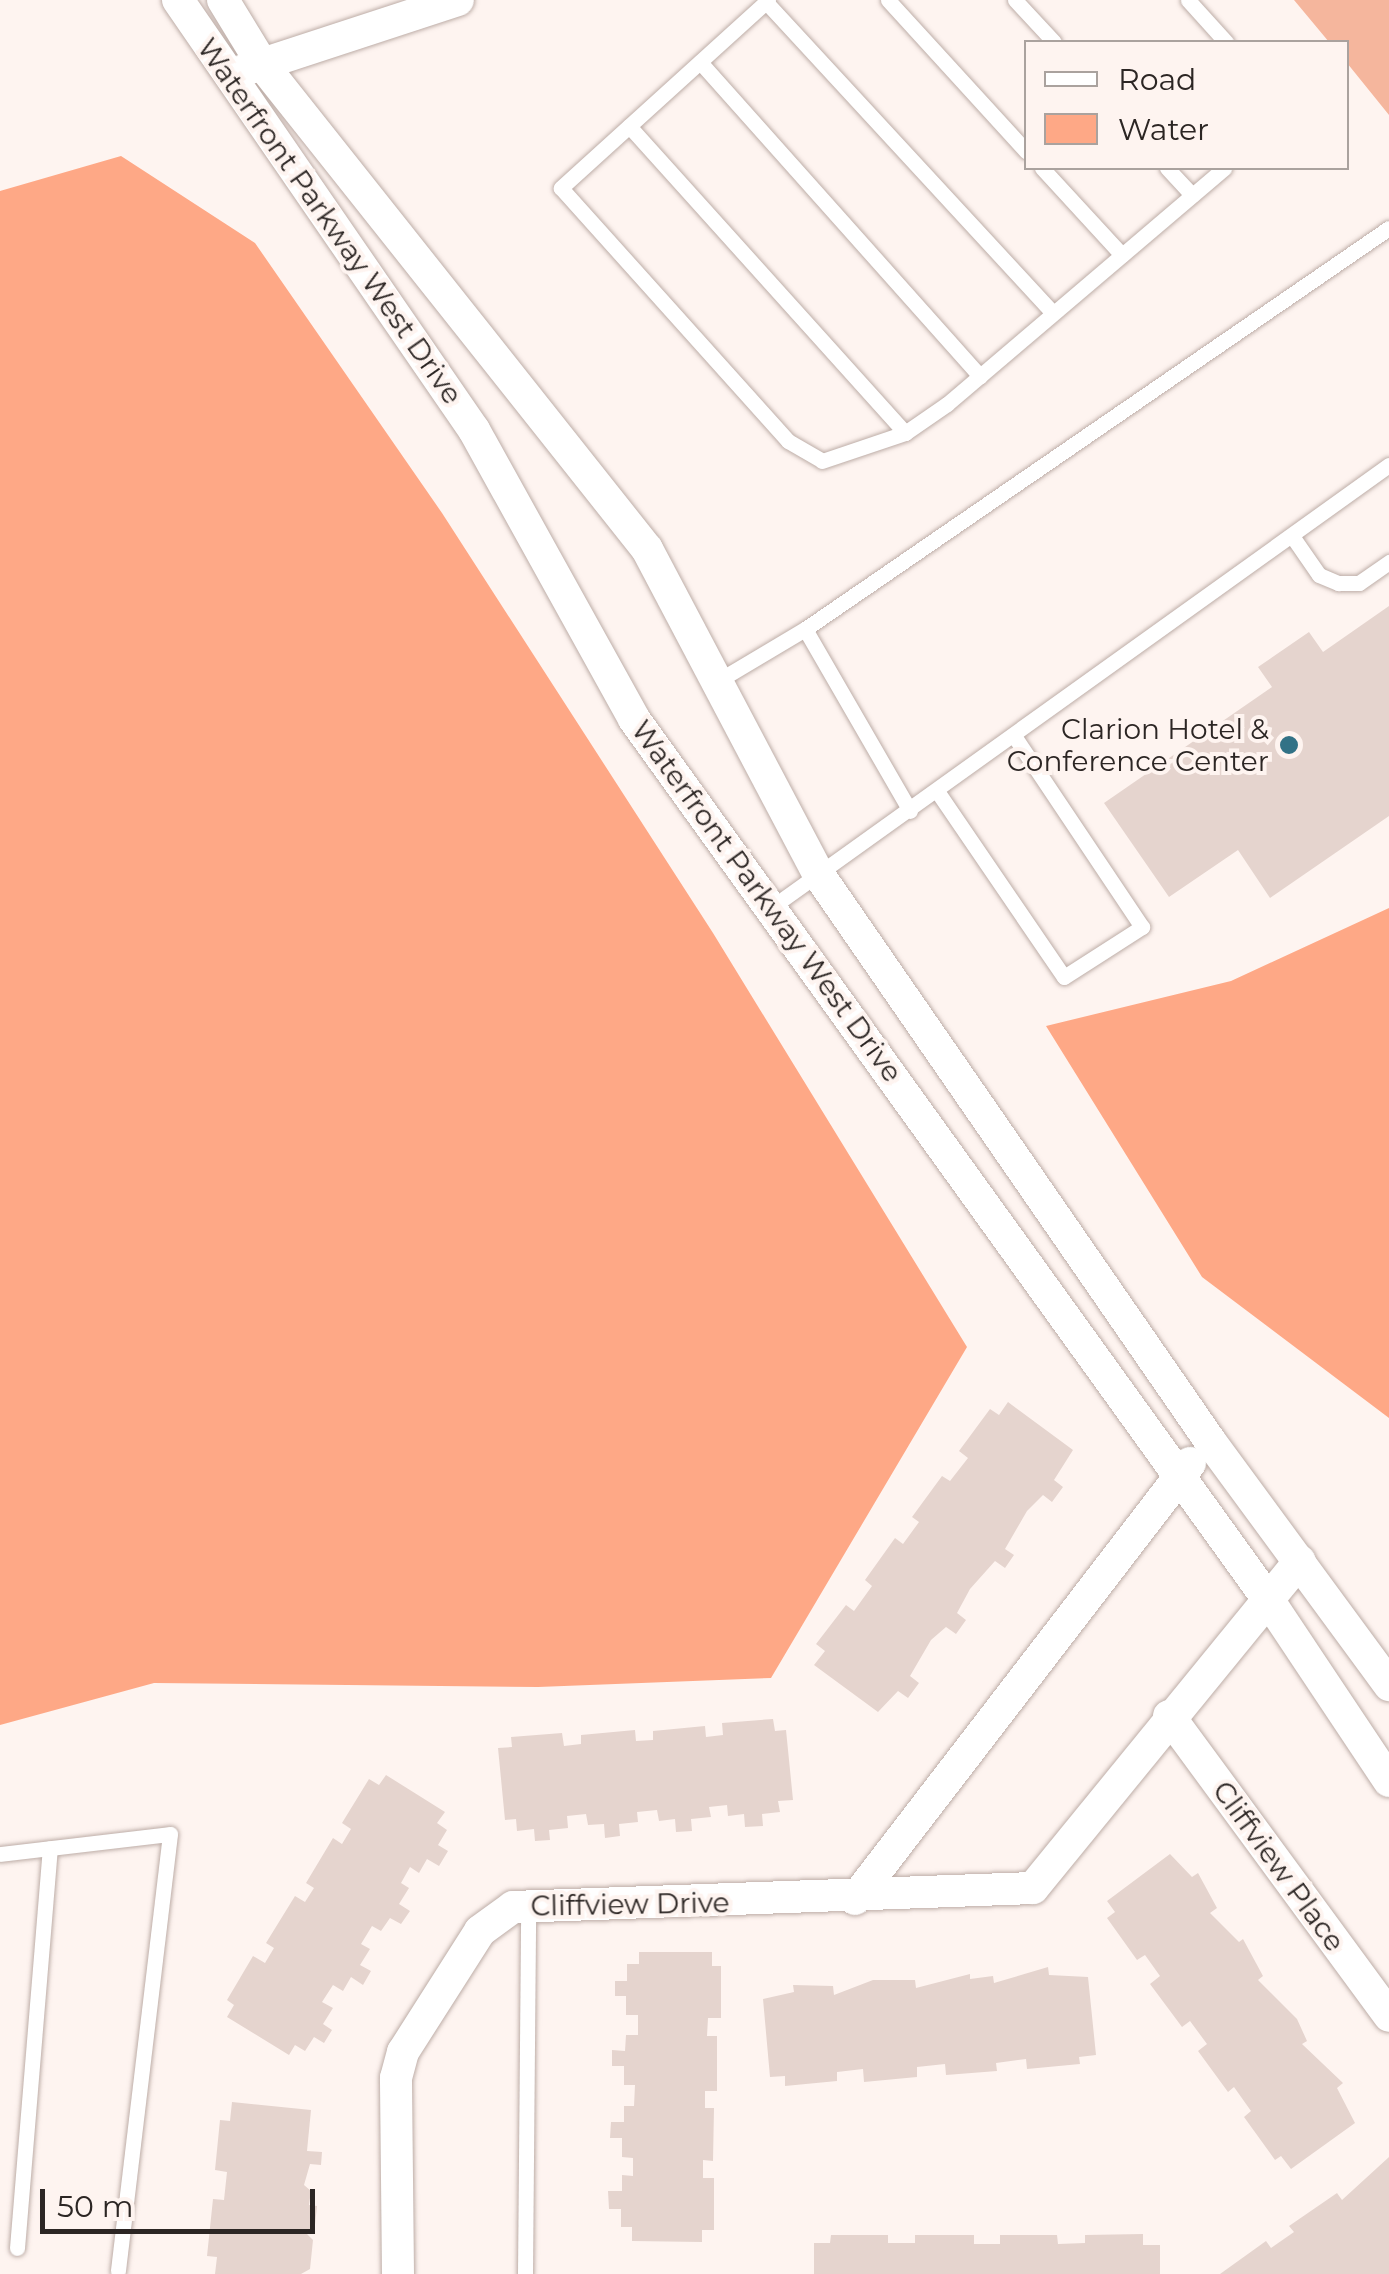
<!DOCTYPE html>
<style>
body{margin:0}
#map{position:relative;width:1389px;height:2274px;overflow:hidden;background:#fef4f0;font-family:Montserrat,sans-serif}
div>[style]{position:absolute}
.green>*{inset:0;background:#f5b69d}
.water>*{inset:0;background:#fea886}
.building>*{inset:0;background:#e5d4ce}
.roads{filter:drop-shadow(0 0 2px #bdada7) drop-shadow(0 0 2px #bdada7)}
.service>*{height:15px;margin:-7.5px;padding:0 7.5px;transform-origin:7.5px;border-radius:7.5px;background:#fff}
.minor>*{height:32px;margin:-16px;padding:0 16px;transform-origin:16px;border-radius:16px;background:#fff}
.dots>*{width:28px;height:28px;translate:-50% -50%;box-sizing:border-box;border:5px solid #fef4f0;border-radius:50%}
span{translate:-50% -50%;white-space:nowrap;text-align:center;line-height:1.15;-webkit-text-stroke:8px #fef4f0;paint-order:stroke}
.street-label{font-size:28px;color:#2c2624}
.poi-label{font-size:28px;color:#2c2624}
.right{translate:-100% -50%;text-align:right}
.legend{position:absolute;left:1024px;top:40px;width:325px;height:130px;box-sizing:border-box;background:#fef4f0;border:2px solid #aaa29e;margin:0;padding:12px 18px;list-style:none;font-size:30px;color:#2c2624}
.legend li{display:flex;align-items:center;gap:20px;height:50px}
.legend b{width:50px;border:2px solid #aaa29e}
.scale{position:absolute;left:40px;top:2189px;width:275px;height:45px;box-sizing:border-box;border:5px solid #2c2624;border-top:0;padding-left:12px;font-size:30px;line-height:35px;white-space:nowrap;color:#2c2624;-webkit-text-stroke:8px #fef4f0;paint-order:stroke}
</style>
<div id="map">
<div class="green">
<i style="clip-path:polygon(1294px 0,1389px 0,1389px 115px,1347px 63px,1346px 42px,1329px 42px)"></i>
</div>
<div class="water">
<i style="clip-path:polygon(121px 156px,255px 243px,442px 513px,713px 933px,967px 1347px,771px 1678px,538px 1687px,154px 1683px,0 1725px,0 191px)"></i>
<i style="clip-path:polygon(1389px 908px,1389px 1418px,1202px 1277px,1046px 1026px,1231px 981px)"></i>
</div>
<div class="building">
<i style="clip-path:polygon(1389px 606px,1389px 816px,1270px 898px,1238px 850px,1169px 897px,1104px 803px,1272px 687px,1258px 667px,1309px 632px,1323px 652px)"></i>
<i style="clip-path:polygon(1008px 1402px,1073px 1450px,1054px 1480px,1063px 1487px,1052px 1502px,1043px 1495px,1027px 1511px,1005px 1549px,1014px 1555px,1005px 1568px,995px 1561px,970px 1589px,957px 1613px,966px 1620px,956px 1634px,946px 1627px,931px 1640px,910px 1676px,919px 1683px,908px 1698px,898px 1691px,878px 1712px,814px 1665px,825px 1651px,816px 1644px,846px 1605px,854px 1611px,872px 1586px,865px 1580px,895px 1538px,903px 1544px,919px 1522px,912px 1517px,942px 1476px,950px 1481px,968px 1458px,959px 1451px,990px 1409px,999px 1415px)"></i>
<i style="clip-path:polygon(773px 1719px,775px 1731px,786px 1730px,793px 1800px,778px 1801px,780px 1812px,762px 1814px,763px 1826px,745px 1827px,744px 1814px,728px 1816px,727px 1805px,709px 1807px,711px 1817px,691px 1819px,692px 1831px,676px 1832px,675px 1819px,659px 1821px,657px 1810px,637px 1812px,638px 1822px,619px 1824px,620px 1836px,605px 1838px,604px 1824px,588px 1825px,586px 1814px,567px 1816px,568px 1828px,549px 1830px,550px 1840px,535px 1841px,534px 1829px,517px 1831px,516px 1819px,505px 1820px,498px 1748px,512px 1747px,511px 1737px,562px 1733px,564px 1746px,581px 1744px,581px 1735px,635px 1730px,636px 1741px,653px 1740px,653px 1731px,705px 1726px,706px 1737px,723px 1735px,722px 1723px)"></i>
<i style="clip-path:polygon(386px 1775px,445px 1812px,437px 1823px,447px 1830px,438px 1845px,448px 1851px,439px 1866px,427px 1859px,419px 1873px,410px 1867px,401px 1883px,409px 1888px,399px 1904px,410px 1911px,401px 1924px,390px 1918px,381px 1931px,372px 1926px,361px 1944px,370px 1949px,360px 1965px,371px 1971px,363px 1985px,351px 1977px,343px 1991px,333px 1985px,322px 2002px,333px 2008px,323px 2024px,332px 2030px,324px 2043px,314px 2037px,305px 2051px,295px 2045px,289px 2055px,227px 2017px,234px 2005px,227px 2000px,253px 1956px,265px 1963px,274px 1948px,266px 1943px,295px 1896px,305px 1902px,314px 1888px,306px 1883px,333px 1838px,342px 1844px,351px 1829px,342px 1823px,369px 1779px,379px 1785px)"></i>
<i style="clip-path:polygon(1170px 1854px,1192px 1877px,1198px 1873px,1217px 1908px,1210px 1913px,1239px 1942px,1243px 1939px,1263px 1976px,1258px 1980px,1297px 2019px,1307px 2041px,1302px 2044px,1343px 2083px,1337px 2088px,1355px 2123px,1291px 2169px,1281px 2156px,1275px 2160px,1244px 2117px,1251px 2111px,1234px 2087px,1228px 2092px,1198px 2051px,1207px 2044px,1190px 2021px,1182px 2027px,1150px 1984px,1160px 1976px,1145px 1955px,1137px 1960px,1107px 1918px,1115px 1912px,1107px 1901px)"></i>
<i style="clip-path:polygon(639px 1952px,712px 1952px,712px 1966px,721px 1966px,721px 2018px,708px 2018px,707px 2036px,717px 2036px,717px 2091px,705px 2091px,705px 2108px,714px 2108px,713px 2161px,703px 2160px,703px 2178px,714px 2178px,714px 2230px,702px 2230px,702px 2242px,632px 2241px,632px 2227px,621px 2227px,621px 2209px,609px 2209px,608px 2191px,622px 2191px,622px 2175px,633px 2176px,633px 2158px,622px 2157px,622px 2138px,610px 2138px,611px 2122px,624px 2122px,624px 2106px,634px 2106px,635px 2085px,624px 2085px,624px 2066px,612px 2066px,612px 2050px,625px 2051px,626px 2035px,638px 2035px,638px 2015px,626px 2015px,626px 1996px,615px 1996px,615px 1981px,627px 1981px,627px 1964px,639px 1964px)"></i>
<i style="clip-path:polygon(1048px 1967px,1049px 1975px,1088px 1977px,1096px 2055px,1079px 2057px,1080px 2064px,1027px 2069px,1026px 2059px,996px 2063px,997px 2071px,946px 2075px,945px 2064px,917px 2067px,917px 2077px,864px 2082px,863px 2069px,837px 2072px,837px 2081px,785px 2086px,785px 2076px,770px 2077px,763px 1999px,794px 1992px,793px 1985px,833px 1986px,834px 1995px,873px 1980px,915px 1980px,916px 1988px,970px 1974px,970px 1979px,993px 1976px,994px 1983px)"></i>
<i style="clip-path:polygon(232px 2102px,311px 2110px,307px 2151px,322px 2152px,321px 2165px,310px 2164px,304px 2185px,311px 2191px,309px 2205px,317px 2206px,314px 2234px,307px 2234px,313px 2240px,310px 2269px,301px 2274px,215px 2274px,217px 2257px,207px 2256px,213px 2199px,224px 2200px,227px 2172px,215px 2170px,220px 2120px,230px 2121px)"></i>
<i style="clip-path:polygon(1389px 2157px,1389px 2274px,1220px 2274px,1266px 2241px,1271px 2248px,1294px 2232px,1289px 2226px,1337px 2193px,1342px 2200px)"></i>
<i style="clip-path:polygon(1143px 2234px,1143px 2245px,1160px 2245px,1160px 2274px,814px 2274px,814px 2243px,830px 2243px,831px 2235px,888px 2235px,888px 2243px,915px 2243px,915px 2235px,974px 2235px,974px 2244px,1000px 2244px,1000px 2235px,1057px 2235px,1058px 2244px,1085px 2243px,1085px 2235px)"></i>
</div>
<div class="roads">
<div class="service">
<i style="left:768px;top:0;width:280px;rotate:137.8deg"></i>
<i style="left:561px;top:188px;width:340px;rotate:48.1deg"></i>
<i style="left:788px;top:441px;width:39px;rotate:30deg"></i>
<i style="left:822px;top:461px;width:88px;rotate:-18.6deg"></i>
<i style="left:905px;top:433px;width:51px;rotate:-34.6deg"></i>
<i style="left:947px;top:404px;width:364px;rotate:-40.4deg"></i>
<i style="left:888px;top:0;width:205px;rotate:47.6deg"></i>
<i style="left:1015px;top:0;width:57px;rotate:47.1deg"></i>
<i style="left:1188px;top:0;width:57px;rotate:47.9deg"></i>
<i style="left:766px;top:2px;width:423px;rotate:47.3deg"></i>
<i style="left:700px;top:62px;width:421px;rotate:48.3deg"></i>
<i style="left:629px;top:126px;width:413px;rotate:48deg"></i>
<i style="left:1042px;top:168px;width:118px;rotate:47.4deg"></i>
<i style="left:1167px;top:168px;width:37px;rotate:47deg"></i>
<i style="left:1292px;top:536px;width:47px;rotate:55.3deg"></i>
<i style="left:1319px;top:575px;width:21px;rotate:23deg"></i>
<i style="left:1338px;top:583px;width:21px"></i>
<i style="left:1359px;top:583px;width:37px;rotate:-35deg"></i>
<i style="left:805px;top:629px;width:210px;rotate:60deg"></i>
<i style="left:716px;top:682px;width:104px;rotate:-30.8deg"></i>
<i style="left:805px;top:629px;width:708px;rotate:-34.48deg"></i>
<i style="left:937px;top:791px;width:225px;rotate:55.7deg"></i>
<i style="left:1064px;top:977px;width:93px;rotate:-32.7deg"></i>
<i style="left:1142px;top:927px;width:230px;rotate:-123.8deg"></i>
<i style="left:772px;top:907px;width:759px;rotate:-35.62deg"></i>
<i style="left:0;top:1854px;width:171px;rotate:-6.7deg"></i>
<i style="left:170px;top:1834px;width:440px;rotate:96.8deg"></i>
<i style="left:17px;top:2248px;width:401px;rotate:-85.3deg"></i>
<i style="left:525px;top:2274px;width:367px;rotate:-89.5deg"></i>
</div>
<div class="minor">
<i style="left:178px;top:0;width:522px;rotate:55.46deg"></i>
<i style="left:474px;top:430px;width:330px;rotate:61deg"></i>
<i style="left:634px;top:719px;width:1083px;rotate:54.24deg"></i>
<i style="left:1267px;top:1598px;width:220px;rotate:56.3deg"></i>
<i style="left:223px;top:0;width:75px;rotate:58.6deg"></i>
<i style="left:262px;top:64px;width:619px;rotate:51.56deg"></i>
<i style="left:647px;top:549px;width:369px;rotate:62.2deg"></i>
<i style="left:819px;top:875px;width:688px;rotate:55.36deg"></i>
<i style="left:1210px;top:1441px;width:303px;rotate:53.7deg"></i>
<i style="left:244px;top:70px;width:225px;rotate:-18.1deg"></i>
<i style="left:1169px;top:1716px;width:372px;rotate:53.7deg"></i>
<i style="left:855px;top:1899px;width:550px;rotate:-52.46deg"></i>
<i style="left:398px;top:2274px;width:196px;rotate:-90.6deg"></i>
<i style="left:396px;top:2078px;width:27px;rotate:-75deg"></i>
<i style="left:403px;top:2052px;width:143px;rotate:-57.5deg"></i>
<i style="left:480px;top:1931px;width:41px;rotate:-36deg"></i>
<i style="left:513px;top:1907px;width:520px;rotate:-2.09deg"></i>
<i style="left:1033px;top:1888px;width:422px;rotate:-50.8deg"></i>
</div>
</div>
<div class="dots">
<i style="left:1289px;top:745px;background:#327286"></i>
</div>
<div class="street-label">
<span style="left:330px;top:221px;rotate:55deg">Waterfront Parkway West Drive</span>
<span style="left:767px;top:901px;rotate:54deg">Waterfront Parkway West Drive</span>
<span style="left:1279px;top:1866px;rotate:54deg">Cliffview Place</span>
<span style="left:630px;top:1904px;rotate:-1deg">Cliffview Drive</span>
</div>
<div class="poi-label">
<span class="right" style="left:1269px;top:745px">Clarion Hotel &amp;<br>Conference Center</span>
</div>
<ul class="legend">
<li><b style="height:12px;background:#fff"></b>Road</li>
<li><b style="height:28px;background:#fea886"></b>Water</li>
</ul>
<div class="scale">50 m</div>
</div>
